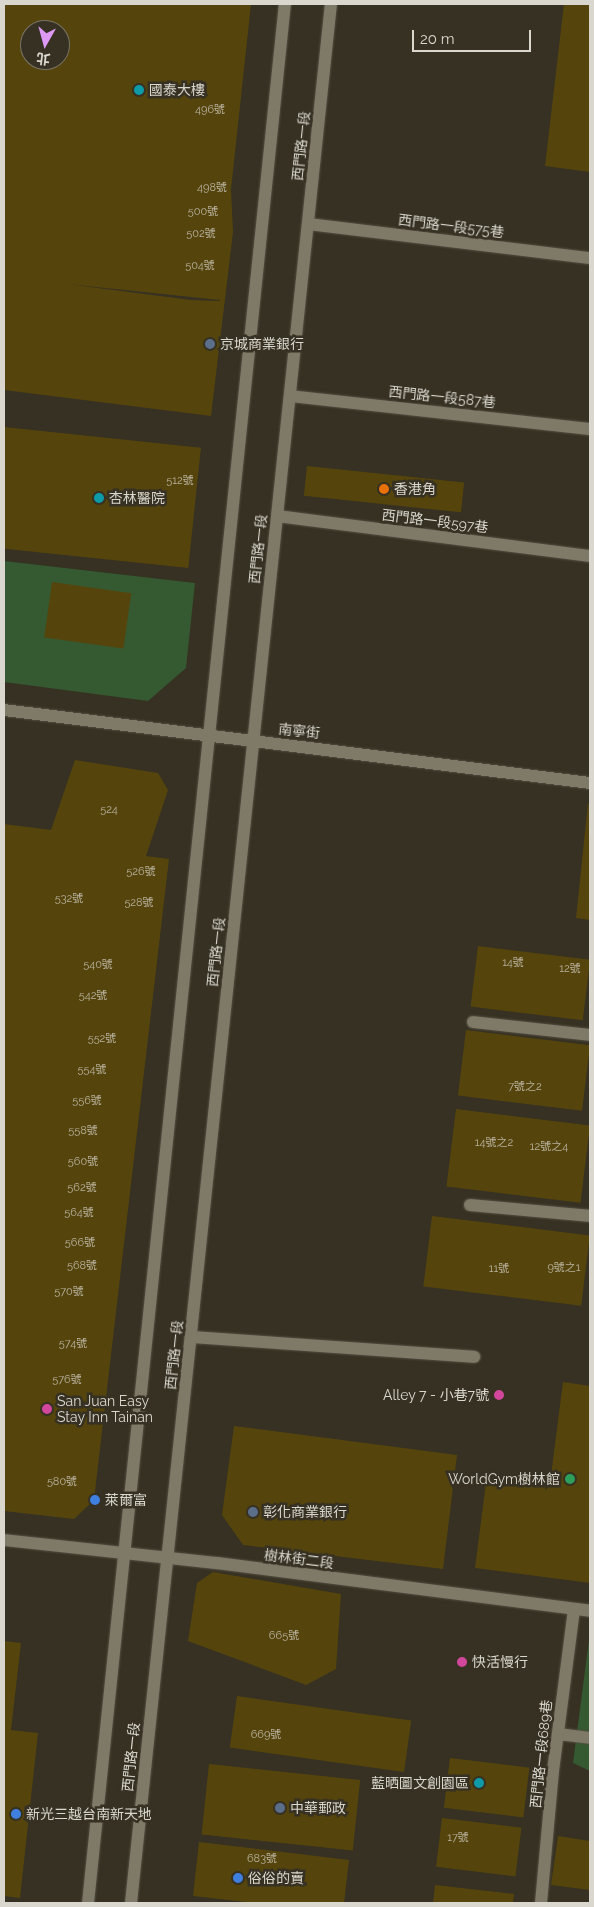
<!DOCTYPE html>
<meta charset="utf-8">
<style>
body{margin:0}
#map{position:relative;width:594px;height:1907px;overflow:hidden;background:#363122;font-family:Raleway,"Noto Sans TC",sans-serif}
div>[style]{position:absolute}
.green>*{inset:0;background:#355930}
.building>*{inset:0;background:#55450d;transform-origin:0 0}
.roads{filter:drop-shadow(0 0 1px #534e42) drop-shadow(0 0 1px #534e42)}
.lane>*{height:12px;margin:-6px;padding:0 6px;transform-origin:6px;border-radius:6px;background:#7f7968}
.street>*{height:12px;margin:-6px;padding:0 6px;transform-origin:6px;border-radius:6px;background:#7f7968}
.secondary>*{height:12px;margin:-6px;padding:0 6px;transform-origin:6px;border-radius:6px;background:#7f7968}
.dots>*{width:14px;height:14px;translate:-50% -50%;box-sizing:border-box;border:2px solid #363122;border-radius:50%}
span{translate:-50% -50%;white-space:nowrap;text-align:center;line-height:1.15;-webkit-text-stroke:5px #363122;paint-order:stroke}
.number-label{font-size:11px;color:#b9b29e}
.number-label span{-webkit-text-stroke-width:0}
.poi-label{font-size:14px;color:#dad7ce}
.left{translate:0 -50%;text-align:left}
.right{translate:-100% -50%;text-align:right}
.street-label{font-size:14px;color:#dad7ce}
.frame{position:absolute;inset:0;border:5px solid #dad7ce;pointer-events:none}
.north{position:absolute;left:20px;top:20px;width:50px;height:50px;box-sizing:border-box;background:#363122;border:1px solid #787367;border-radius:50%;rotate:187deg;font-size:14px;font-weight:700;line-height:20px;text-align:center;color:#dad7ce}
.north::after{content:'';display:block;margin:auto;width:18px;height:22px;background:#dd99f3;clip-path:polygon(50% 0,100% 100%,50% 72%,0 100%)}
.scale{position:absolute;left:412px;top:30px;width:119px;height:22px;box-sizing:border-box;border:2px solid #dad7ce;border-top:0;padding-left:6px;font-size:15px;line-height:18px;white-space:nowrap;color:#dad7ce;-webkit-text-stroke:4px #363122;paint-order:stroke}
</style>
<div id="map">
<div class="green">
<i style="clip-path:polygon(4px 561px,195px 583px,186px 668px,148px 701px,4px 682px)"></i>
<i style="clip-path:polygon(590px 1632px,590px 1771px,573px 1763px)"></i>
</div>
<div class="building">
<i style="clip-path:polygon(evenodd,4px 4px,251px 4px,231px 189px,233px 232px,211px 416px,4px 390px,4px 4px,45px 20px,44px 30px,60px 30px,60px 60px,40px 60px,38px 74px,40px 60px,30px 60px,30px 30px,43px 30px,45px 20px,4px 4px,67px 284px,220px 300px,220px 301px,191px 300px,67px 284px)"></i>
<i style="clip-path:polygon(564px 4px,590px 4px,590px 172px,545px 166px)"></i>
<i style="left:4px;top:427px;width:198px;height:121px;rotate:6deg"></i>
<i style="left:307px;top:466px;width:158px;height:30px;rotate:6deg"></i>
<i style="left:52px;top:582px;width:80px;height:56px;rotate:8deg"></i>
<i style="clip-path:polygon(75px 760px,158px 773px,168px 790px,146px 856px,169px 859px,94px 1500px,74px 1519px,4px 1511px,4px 824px,51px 830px)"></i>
<i style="clip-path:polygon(588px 804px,590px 804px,590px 920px,576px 918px)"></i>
<i style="left:478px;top:946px;width:113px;height:61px;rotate:7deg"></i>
<i style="left:466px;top:1030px;width:125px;height:66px;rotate:7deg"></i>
<i style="left:456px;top:1109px;width:135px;height:78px;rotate:7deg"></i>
<i style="left:432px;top:1216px;width:159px;height:71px;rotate:7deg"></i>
<i style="clip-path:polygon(563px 1382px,590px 1386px,590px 1583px,475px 1568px,487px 1475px,550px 1483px)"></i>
<i style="clip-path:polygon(234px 1426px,457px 1455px,443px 1569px,243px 1545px,222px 1515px)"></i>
<i style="clip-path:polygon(213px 1572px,341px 1594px,336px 1669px,306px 1685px,188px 1641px,197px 1583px)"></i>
<i style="clip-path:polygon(4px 1641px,21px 1643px,11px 1730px,38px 1733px,20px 1898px,4px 1896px)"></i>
<i style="left:237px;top:1696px;width:176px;height:52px;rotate:8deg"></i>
<i style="left:450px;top:1758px;width:80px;height:50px;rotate:7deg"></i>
<i style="left:209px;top:1764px;width:152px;height:71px;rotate:6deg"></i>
<i style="left:442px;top:1818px;width:80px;height:49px;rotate:7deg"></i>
<i style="clip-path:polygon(558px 1836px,590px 1841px,590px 1890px,551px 1885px)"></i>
<i style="clip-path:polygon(199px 1842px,349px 1860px,344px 1903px,255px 1903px,193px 1896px)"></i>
<i style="clip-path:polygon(435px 1885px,514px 1894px,513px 1903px,433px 1903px)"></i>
</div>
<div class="roads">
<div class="lane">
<i style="left:308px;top:224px;width:284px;rotate:6.9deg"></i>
<i style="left:290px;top:396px;width:302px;rotate:6.3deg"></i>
<i style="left:277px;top:516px;width:316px;rotate:7.3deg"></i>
<i style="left:473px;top:1022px;width:118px;rotate:6.3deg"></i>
<i style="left:470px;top:1205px;width:121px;rotate:5.2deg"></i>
<i style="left:191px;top:1337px;width:284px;rotate:4deg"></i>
<i style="left:558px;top:1734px;width:32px;rotate:7deg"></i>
<i style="left:553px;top:1771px;width:163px;rotate:-82.6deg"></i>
</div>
<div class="street">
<i style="left:4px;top:710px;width:591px;rotate:7.1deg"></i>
<i style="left:4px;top:1540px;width:214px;rotate:6.2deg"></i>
<i style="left:217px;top:1563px;width:376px;rotate:7.3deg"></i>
<i style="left:541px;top:1903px;width:133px;rotate:-84.8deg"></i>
</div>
<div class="secondary">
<i style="left:88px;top:1903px;width:1909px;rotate:-84.08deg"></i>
<i style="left:131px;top:1903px;width:1910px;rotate:-83.99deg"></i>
</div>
</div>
<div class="dots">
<i style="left:139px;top:90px;background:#0f9aa8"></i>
<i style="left:210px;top:344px;background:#5c6f8a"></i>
<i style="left:384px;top:489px;background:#e8710a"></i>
<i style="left:99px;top:498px;background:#0f9aa8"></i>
<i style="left:499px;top:1395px;background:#d1479c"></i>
<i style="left:47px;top:1409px;background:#d1479c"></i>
<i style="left:570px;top:1479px;background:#2e9e5b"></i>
<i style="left:95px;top:1500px;background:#3f7fe0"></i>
<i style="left:253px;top:1512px;background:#5c6f8a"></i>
<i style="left:462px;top:1662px;background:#d1479c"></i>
<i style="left:479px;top:1783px;background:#0f9aa8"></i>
<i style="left:280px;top:1808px;background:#5c6f8a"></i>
<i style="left:16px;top:1814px;background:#3f7fe0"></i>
<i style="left:238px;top:1878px;background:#3f7fe0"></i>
</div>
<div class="number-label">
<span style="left:210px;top:110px">496號</span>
<span style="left:212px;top:188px">498號</span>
<span style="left:203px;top:212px">500號</span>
<span style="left:201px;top:234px">502號</span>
<span style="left:200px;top:266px">504號</span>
<span style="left:180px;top:481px">512號</span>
<span style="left:109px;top:810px">524</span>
<span style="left:141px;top:872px">526號</span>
<span style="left:69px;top:899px">532號</span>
<span style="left:139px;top:903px">528號</span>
<span style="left:513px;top:963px">14號</span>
<span style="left:98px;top:965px">540號</span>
<span style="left:570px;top:969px">12號</span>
<span style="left:93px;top:996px">542號</span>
<span style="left:102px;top:1039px">552號</span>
<span style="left:92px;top:1070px">554號</span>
<span style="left:525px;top:1087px">7號之2</span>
<span style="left:87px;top:1101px">556號</span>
<span style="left:83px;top:1131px">558號</span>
<span style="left:494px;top:1143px">14號之2</span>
<span style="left:549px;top:1147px">12號之4</span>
<span style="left:83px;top:1162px">560號</span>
<span style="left:82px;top:1188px">562號</span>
<span style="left:79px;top:1213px">564號</span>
<span style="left:80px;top:1243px">566號</span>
<span style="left:82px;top:1266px">568號</span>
<span style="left:564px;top:1268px">9號之1</span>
<span style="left:499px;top:1269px">11號</span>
<span style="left:69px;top:1292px">570號</span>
<span style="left:73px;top:1344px">574號</span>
<span style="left:67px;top:1380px">576號</span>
<span style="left:62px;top:1482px">580號</span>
<span style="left:284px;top:1636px">665號</span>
<span style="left:266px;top:1735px">669號</span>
<span style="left:458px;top:1838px">17號</span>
<span style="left:262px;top:1859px">683號</span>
</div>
<div class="poi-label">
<span class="left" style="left:149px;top:90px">國泰大樓</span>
<span class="left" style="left:220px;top:344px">京城商業銀行</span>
<span class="left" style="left:394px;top:489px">香港角</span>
<span class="left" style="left:109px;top:498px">杏林醫院</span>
<span class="right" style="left:489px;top:1395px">Alley 7 - 小巷7號</span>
<span class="left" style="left:57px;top:1409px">San Juan Easy<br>Stay Inn Tainan</span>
<span class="right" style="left:560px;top:1479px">WorldGym樹林館</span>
<span class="left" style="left:105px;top:1500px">萊爾富</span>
<span class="left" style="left:263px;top:1512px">彰化商業銀行</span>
<span class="left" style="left:472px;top:1662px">快活慢行</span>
<span class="right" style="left:469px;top:1783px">藍晒圖文創園區</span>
<span class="left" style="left:290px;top:1808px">中華郵政</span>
<span class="left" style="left:26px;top:1814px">新光三越台南新天地</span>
<span class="left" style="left:248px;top:1878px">俗俗的賣</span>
</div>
<div class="street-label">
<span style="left:301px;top:146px;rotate:-84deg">西門路一段</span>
<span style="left:451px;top:226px;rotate:7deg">西門路一段575巷</span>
<span style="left:442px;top:397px;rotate:6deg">西門路一段587巷</span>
<span style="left:435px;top:521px;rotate:7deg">西門路一段597巷</span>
<span style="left:258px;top:549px;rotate:-84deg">西門路一段</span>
<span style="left:299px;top:731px;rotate:6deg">南寧街</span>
<span style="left:216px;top:952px;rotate:-84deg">西門路一段</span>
<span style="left:174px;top:1355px;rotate:-84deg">西門路一段</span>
<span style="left:299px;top:1559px;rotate:7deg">樹林街二段</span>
<span style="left:541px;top:1754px;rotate:-84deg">西門路一段689巷</span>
<span style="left:131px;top:1757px;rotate:-84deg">西門路一段</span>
</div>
<div class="frame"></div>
<div class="north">北</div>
<div class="scale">20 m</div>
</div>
